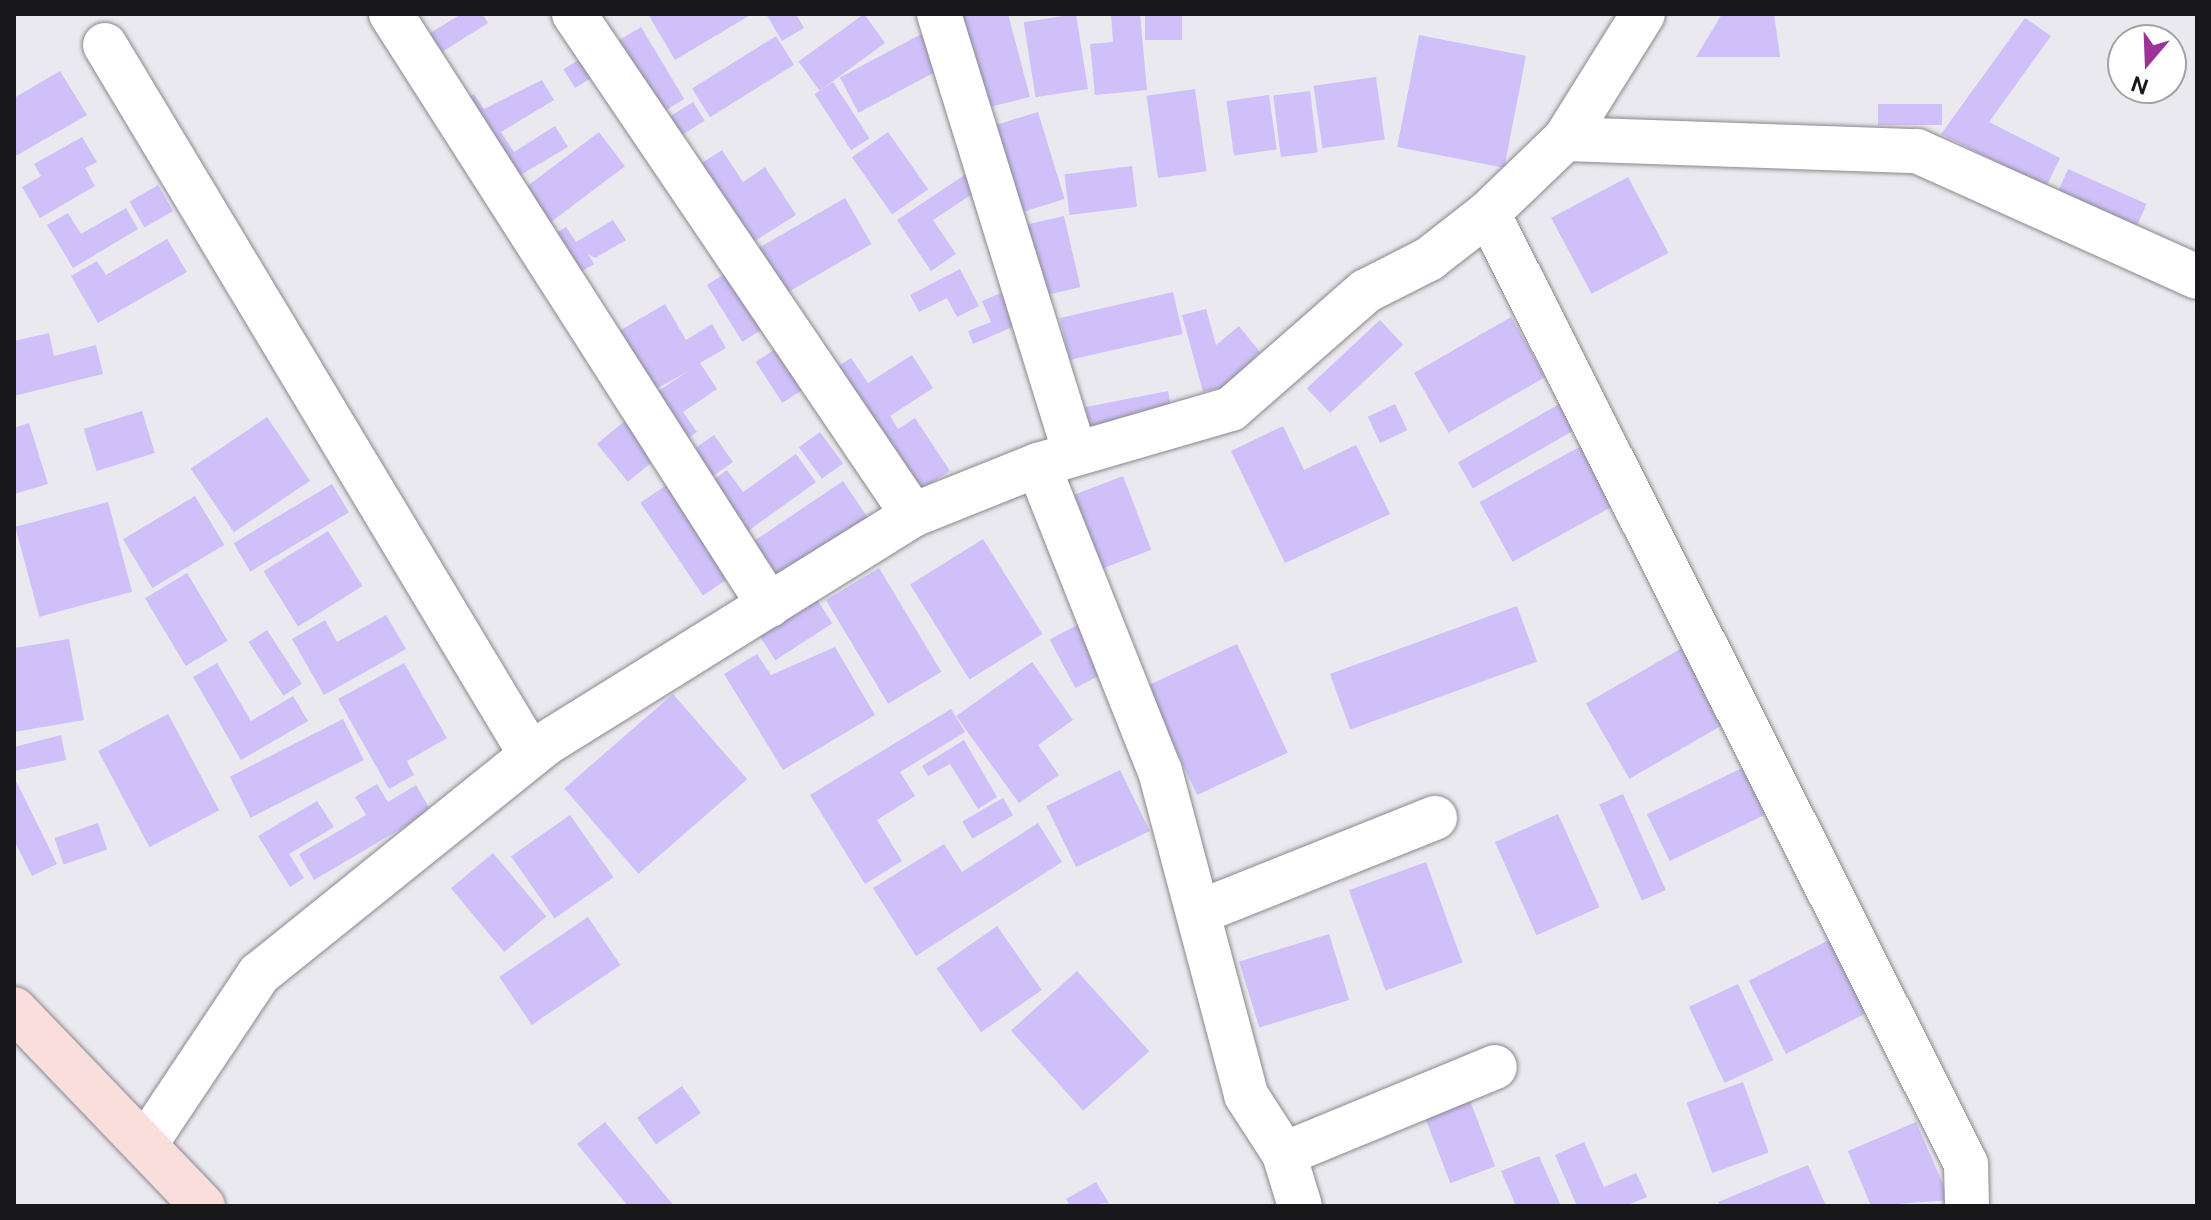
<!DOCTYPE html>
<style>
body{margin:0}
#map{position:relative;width:2211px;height:1220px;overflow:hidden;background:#eae9ef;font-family:"DM Sans",sans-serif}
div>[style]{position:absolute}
.building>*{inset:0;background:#cfc0f9;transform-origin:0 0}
.roads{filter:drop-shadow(0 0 2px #89888d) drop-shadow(0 0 2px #89888d)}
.minor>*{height:44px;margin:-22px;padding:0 22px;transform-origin:22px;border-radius:22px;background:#fff}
.major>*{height:44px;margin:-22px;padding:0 22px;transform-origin:22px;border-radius:22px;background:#fadedb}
span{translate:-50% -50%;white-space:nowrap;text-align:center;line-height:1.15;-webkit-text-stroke:6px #fff;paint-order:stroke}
.frame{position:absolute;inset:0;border:16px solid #181719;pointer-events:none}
.north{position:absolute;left:2107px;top:24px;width:80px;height:80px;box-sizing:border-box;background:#fff;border:2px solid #a3a2a3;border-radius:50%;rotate:199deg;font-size:22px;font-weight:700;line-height:32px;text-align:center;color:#181719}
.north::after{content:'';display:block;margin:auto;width:28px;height:36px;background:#9c3396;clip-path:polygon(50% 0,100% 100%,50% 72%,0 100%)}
</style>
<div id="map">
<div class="building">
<i style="clip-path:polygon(461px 14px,482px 14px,488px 23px,431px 59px,419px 40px)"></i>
<i style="clip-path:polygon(648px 14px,752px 14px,675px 60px)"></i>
<i style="clip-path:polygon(766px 14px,796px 14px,804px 28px,782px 41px)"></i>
<i style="left:864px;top:14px;width:36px;height:81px;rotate:54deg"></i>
<i style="clip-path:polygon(961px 14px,1008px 14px,1030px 97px,985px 108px)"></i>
<i style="left:1076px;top:14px;width:76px;height:53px;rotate:81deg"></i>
<i style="clip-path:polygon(1111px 14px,1140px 14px,1147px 90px,1095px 95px,1090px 44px,1113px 42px)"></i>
<i style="left:1145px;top:14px;width:37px;height:26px"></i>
<i style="clip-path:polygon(1722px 14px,1774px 14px,1780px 57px,1696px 57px)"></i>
<i style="clip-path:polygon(2025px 18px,2051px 36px,1989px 122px,2060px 158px,2046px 187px,1941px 134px)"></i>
<i style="left:641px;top:27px;width:84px;height:28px;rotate:59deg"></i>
<i style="left:929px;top:30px;width:40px;height:101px;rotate:62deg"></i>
<i style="left:1419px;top:35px;width:109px;height:114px;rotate:11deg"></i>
<i style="left:776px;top:36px;width:34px;height:99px;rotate:58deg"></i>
<i style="left:588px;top:54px;width:22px;height:29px;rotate:58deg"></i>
<i style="clip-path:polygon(60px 71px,87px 115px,14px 157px,14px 98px)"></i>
<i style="left:1376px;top:77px;width:63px;height:63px;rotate:82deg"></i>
<i style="clip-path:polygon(542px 80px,554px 100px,501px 132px,514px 152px,555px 126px,568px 147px,505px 184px,457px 105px,474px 94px,484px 109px)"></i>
<i style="left:833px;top:82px;width:67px;height:22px;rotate:57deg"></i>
<i style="left:1195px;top:89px;width:83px;height:49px;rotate:82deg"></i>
<i style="left:1310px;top:91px;width:62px;height:37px;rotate:83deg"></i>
<i style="left:1269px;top:95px;width:55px;height:43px;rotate:82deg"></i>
<i style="left:693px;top:102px;width:22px;height:34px;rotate:58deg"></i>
<i style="left:1878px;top:104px;width:64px;height:21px"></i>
<i style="left:1038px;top:112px;width:91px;height:45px;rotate:73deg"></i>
<i style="left:599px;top:132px;width:43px;height:105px;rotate:53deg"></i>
<i style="left:888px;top:132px;width:70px;height:44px;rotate:55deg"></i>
<i style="clip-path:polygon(82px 137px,97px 162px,85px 168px,95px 186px,40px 218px,22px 187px,41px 176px,34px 164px)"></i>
<i style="clip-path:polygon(722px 150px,743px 182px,765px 167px,796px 215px,750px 244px,697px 166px)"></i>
<i style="left:1132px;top:166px;width:41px;height:68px;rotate:83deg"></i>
<i style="left:2068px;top:169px;width:86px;height:26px;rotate:24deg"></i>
<i style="clip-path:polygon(972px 170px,983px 187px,933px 220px,956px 254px,931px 271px,897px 220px)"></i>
<i style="left:1628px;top:177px;width:86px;height:87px;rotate:62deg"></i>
<i style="left:158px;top:185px;width:30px;height:33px;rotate:60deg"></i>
<i style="left:845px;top:198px;width:53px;height:109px;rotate:60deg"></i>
<i style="clip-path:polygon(126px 208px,138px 229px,73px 268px,47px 225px,68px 213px,81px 234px)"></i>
<i style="left:1064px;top:216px;width:73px;height:41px;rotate:77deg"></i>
<i style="clip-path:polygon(613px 220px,626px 240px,595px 258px,588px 254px,594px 264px,570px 278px,546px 239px,566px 227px,576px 242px)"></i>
<i style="clip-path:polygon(167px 239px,187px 272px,98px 323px,71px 276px,97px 261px,106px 275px)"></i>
<i style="left:734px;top:268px;width:67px;height:32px;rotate:58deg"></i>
<i style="clip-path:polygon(960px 269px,979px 306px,957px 317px,947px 298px,919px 312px,910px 295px)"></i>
<i style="clip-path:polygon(1008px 290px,1022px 323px,973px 344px,968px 331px,991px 322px,982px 301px)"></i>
<i style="left:1173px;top:292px;width:43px;height:116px;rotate:77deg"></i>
<i style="clip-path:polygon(665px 304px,686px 340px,712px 324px,726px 348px,700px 363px,717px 389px,683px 412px,697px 432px,677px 446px,646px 399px,690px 370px,644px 396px,609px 337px)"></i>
<i style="clip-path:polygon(1206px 309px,1216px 345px,1239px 326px,1260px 352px,1227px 386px,1203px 392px,1182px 315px)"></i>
<i style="left:1511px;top:317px;width:69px;height:112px;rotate:60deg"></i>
<i style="left:1380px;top:320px;width:34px;height:100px;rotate:47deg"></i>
<i style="clip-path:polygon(49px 333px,54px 356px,96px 345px,103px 374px,14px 396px,14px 341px)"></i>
<i style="left:780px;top:346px;width:49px;height:29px;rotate:57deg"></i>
<i style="clip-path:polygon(912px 355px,933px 388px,890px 416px,898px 429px,915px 418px,950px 471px,907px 498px,826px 374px,851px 358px,868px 383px)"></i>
<i style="left:1168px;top:391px;width:25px;height:102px;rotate:79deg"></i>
<i style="left:1561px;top:403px;width:30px;height:119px;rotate:60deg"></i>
<i style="left:1395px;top:404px;width:29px;height:30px;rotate:65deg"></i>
<i style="left:142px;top:411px;width:44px;height:61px;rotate:73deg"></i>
<i style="left:267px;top:417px;width:77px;height:92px;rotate:56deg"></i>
<i style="left:625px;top:421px;width:49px;height:36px;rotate:51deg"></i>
<i style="clip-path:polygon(29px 423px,48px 484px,14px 494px,14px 428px)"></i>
<i style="clip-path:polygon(1283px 426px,1304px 470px,1356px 445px,1390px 514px,1285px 563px,1231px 451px)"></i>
<i style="left:820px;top:432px;width:39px;height:26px;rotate:54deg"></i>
<i style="left:714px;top:435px;width:33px;height:43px;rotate:55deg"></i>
<i style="left:1581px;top:446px;width:68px;height:116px;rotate:61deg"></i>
<i style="clip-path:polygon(796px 454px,816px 482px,737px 539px,700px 489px,727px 470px,743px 492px)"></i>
<i style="left:1123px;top:476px;width:79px;height:55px;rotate:69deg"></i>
<i style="left:843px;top:481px;width:50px;height:121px;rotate:56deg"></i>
<i style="left:671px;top:482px;width:112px;height:37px;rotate:56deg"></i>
<i style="left:332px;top:484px;width:33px;height:115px;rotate:59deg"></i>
<i style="left:195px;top:496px;width:57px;height:84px;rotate:59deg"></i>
<i style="left:108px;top:502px;width:93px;height:96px;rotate:75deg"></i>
<i style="left:328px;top:531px;width:65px;height:76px;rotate:58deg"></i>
<i style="left:983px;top:539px;width:112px;height:86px;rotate:58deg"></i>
<i style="left:879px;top:568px;width:121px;height:62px;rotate:59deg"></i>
<i style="left:187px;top:573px;width:79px;height:49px;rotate:59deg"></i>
<i style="left:816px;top:598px;width:30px;height:68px;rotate:57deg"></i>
<i style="left:1517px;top:606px;width:59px;height:199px;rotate:70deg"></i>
<i style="clip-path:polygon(386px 615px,406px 649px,324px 695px,292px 639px,325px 620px,337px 642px)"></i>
<i style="left:1077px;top:625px;width:55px;height:31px;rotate:62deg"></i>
<i style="left:267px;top:630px;width:64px;height:22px;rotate:57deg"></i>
<i style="clip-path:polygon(69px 639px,84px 720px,14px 732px,14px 648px)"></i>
<i style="left:1237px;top:644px;width:120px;height:100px;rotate:65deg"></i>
<i style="clip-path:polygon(835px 647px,875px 715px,783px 770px,724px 674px,757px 654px,771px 675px)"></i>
<i style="left:1682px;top:648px;width:87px;height:111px;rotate:60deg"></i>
<i style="clip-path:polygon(1032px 662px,1073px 720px,1038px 745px,1059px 775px,1019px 803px,956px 716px)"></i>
<i style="clip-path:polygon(217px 663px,251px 721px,293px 696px,308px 721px,241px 760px,193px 677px)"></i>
<i style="clip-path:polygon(404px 663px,447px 738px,407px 761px,414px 775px,389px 789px,338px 699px)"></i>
<i style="left:673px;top:694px;width:113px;height:144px;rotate:49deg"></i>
<i style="clip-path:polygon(951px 709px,965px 732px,900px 772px,915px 796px,877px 820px,902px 861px,865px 884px,810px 795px)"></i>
<i style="left:168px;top:714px;width:109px;height:79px;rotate:62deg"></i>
<i style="left:343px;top:719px;width:46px;height:127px;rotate:63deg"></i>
<i style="clip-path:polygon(61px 735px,66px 760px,14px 771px,14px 747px)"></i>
<i style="clip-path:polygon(964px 740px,997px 797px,978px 809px,950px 764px,928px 776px,922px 766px)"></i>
<i style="left:1744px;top:767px;width:52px;height:108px;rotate:64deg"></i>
<i style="left:1120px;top:770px;width:68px;height:82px;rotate:64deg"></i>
<i style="clip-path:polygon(14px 777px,57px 864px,32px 876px,14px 840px)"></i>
<i style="clip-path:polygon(377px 784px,388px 802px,416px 785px,431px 811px,314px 880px,299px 854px,366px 815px,355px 797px)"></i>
<i style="left:1623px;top:794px;width:105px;height:26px;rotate:66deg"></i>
<i style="left:1003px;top:798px;width:20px;height:47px;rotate:60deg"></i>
<i style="clip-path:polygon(317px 801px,334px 827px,289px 854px,304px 878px,290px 887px,258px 836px)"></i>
<i style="left:1558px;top:814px;width:102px;height:69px;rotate:66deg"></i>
<i style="left:570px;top:815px;width:76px;height:72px;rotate:55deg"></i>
<i style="left:98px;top:823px;width:28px;height:46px;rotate:71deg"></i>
<i style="clip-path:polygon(1038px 823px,1062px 862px,916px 956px,873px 888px,944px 844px,962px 872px)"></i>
<i style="left:493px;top:853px;width:83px;height:55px;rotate:50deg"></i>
<i style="left:1426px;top:862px;width:107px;height:82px;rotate:70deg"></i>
<i style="left:588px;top:917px;width:58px;height:107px;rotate:56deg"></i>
<i style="left:997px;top:926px;width:78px;height:74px;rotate:55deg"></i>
<i style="left:1329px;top:934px;width:69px;height:94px;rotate:73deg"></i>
<i style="left:1829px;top:940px;width:82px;height:90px;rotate:63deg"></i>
<i style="left:1077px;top:971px;width:108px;height:89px;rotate:48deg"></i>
<i style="left:1738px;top:984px;width:84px;height:54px;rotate:65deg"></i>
<i style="left:1743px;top:1082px;width:75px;height:60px;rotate:70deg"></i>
<i style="left:682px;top:1086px;width:33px;height:55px;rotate:55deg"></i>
<i style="left:1469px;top:1098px;width:73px;height:48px;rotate:69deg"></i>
<i style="clip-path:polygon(605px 1122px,674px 1206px,628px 1206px,577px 1144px)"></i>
<i style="clip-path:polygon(1916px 1122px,1950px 1200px,1871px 1206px,1848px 1151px)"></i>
<i style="clip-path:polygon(1584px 1142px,1604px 1187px,1636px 1173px,1647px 1197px,1625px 1206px,1577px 1206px,1555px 1155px)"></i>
<i style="clip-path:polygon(1539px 1156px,1561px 1206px,1516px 1206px,1501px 1171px)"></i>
<i style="clip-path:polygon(1808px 1165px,1826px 1206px,1720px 1206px,1718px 1202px)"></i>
<i style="clip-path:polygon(1096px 1182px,1109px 1203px,1070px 1206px,1066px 1199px)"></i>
</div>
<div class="roads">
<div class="minor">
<i style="left:391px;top:14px;width:702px;rotate:57.4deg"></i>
<i style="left:574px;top:14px;width:605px;rotate:55.92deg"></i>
<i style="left:939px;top:14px;width:460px;rotate:72.8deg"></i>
<i style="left:105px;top:45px;width:828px;rotate:59.04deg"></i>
<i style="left:1565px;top:139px;width:352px;rotate:2deg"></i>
<i style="left:1917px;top:151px;width:307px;rotate:24.2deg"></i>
<i style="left:1488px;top:213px;width:1064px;rotate:63.31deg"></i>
<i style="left:1966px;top:1164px;width:42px;rotate:88.6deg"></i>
<i style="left:1038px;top:465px;width:329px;rotate:68.3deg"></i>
<i style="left:1160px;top:771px;width:335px;rotate:75.1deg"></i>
<i style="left:1246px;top:1095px;width:70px;rotate:57.2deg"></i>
<i style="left:1284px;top:1154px;width:54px;rotate:72.9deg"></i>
<i style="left:1202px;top:911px;width:251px;rotate:-21.8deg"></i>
<i style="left:145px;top:1145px;width:206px;rotate:-56.3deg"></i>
<i style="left:259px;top:974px;width:367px;rotate:-38.8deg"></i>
<i style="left:545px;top:744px;width:433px;rotate:-31.9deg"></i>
<i style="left:913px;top:515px;width:135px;rotate:-21.8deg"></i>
<i style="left:1038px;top:465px;width:201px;rotate:-16.2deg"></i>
<i style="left:1231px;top:409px;width:179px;rotate:-41.2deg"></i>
<i style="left:1366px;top:291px;width:71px;rotate:-26.9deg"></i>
<i style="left:1429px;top:259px;width:75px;rotate:-37.9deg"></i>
<i style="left:1488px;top:213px;width:107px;rotate:-43.9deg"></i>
<i style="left:1565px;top:139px;width:147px;rotate:-58deg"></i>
<i style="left:1284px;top:1154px;width:228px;rotate:-22.4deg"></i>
</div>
<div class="major">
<i style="left:14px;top:1009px;width:273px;rotate:46.2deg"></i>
</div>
</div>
<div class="frame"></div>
<div class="north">N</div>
</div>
